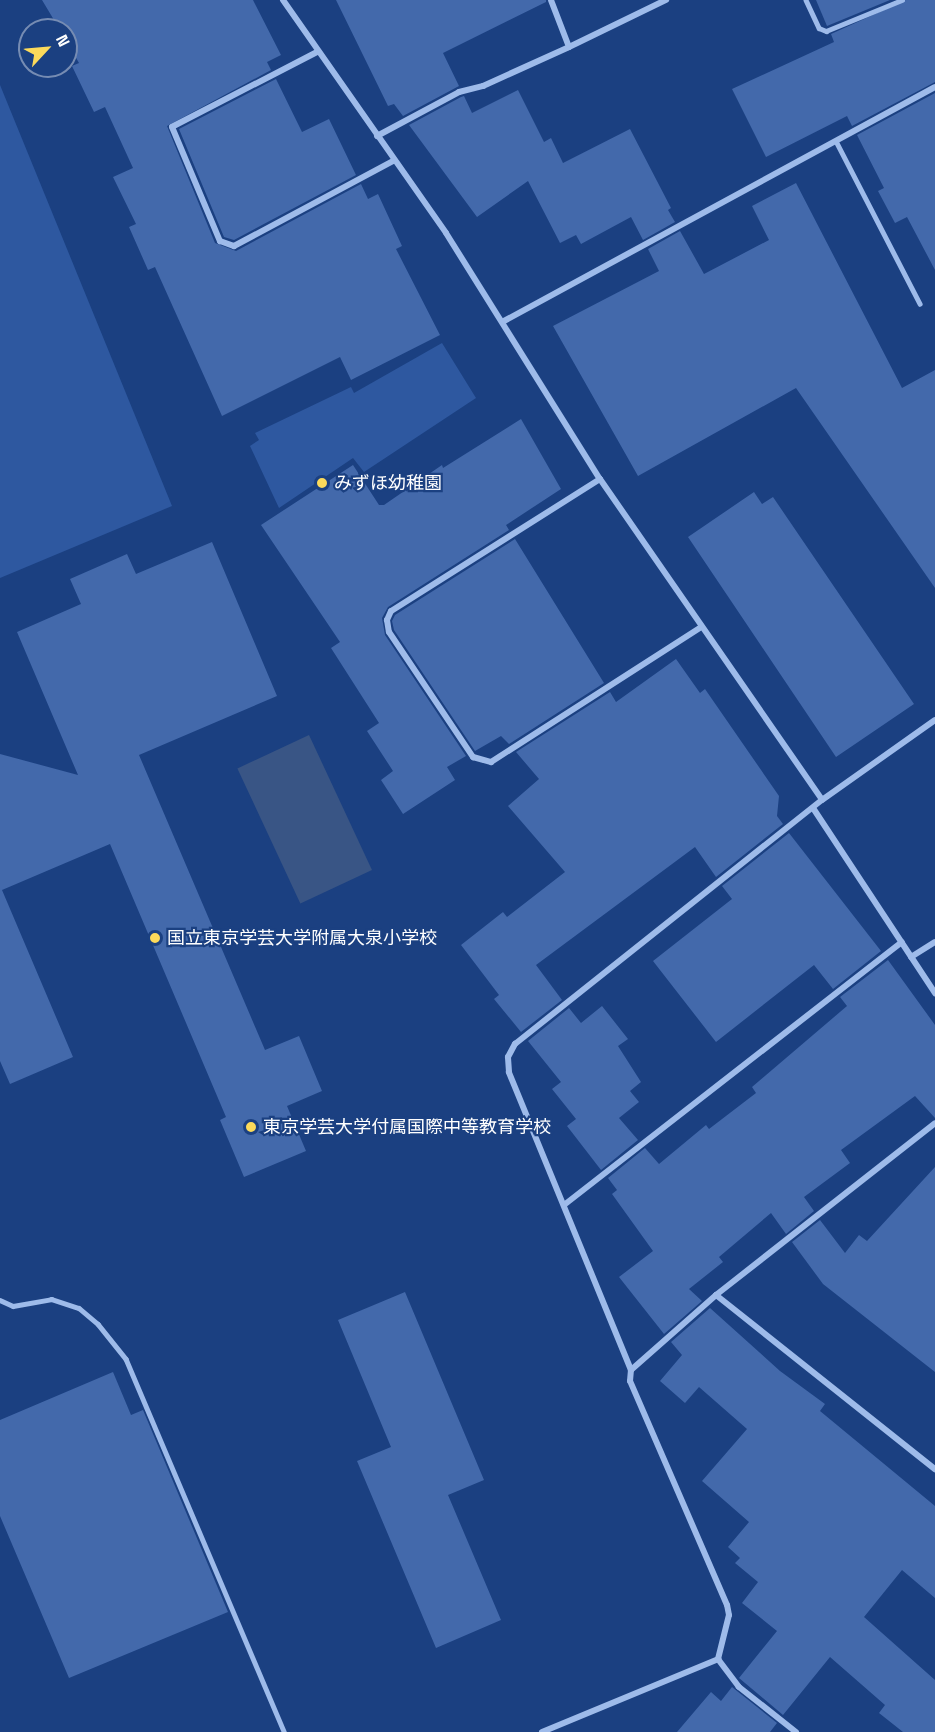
<!DOCTYPE html>
<meta charset="utf-8">
<style>
body{margin:0}
#map{position:relative;width:935px;height:1732px;overflow:hidden;background:#1b4081;font-family:"Space Grotesk","Noto Sans JP",sans-serif}
div>[style]{position:absolute}
.green>*{inset:0;background:#2e58a0}
.water>*{inset:0;background:#395585;transform-origin:0 0}
.building>*{inset:0;background:#4369ab}
.service>*{height:4.5px;margin:-2.25px;padding:0 2.25px;transform-origin:2.25px;border-radius:2.25px;background:#9ebbea}
.minor>*{height:6px;margin:-3px;padding:0 3px;transform-origin:3px;border-radius:3px;background:#9ebbea}
.dots>*{width:16px;height:16px;translate:-50% -50%;box-sizing:border-box;border:3px solid #1b4081;border-radius:50%}
span{translate:-50% -50%;white-space:nowrap;text-align:center;line-height:1.15;-webkit-text-stroke:4.5px #1b4081;paint-order:stroke}
.poi-label{font-size:18px;color:#fff}
.left{translate:0 -50%;text-align:left}
.north{position:absolute;left:18px;top:18px;width:60px;height:60px;box-sizing:border-box;background:#1b4081;border:2px solid #768cb3;border-radius:50%;rotate:64deg;font-size:16px;font-weight:700;line-height:24px;text-align:center;color:#fff}
.north::after{content:'';display:block;margin:auto;width:21px;height:27px;background:#fcda5b;clip-path:polygon(50% 0,100% 100%,50% 72%,0 100%)}
</style>
<div id="map">
<div class="green">
<i style="clip-path:polygon(0 85px,172px 506px,0 578px)"></i>
<i style="clip-path:polygon(442px 343px,476px 398px,364px 472px,353px 458px,279px 508px,250px 446px,259px 440px,255px 433px,351px 387px,354px 393px)"></i>
</div>
<div class="water">
<i style="left:309px;top:735px;width:149px;height:79px;rotate:65deg"></i>
</div>
<div class="building">
<i style="clip-path:polygon(42px 0,253px 0,281px 55px,267px 62px,271px 70px,167px 126px,215px 243px,236px 251px,361px 184px,368px 199px,378px 194px,402px 246px,396px 249px,440px 335px,351px 380px,340px 357px,222px 416px,155px 267px,148px 270px,129px 227px,136px 224px,113px 177px,133px 168px,105px 107px,94px 112px,72px 66px,79px 63px,66px 40px,66px 30px,60px 30px)"></i>
<i style="clip-path:polygon(336px 0,546px 0,546px 2px,443px 53px,459px 86px,403px 116px,394px 104px,388px 106px)"></i>
<i style="clip-path:polygon(816px 0,890px 0,827px 26px)"></i>
<i style="clip-path:polygon(906px 0,935px 0,935px 82px,852px 126px,847px 116px,766px 157px,732px 89px,834px 42px,831px 34px)"></i>
<i style="clip-path:polygon(276px 79px,302px 132px,329px 119px,356px 175px,234px 240px,224px 237px,179px 129px)"></i>
<i style="clip-path:polygon(518px 90px,544px 142px,551px 138px,563px 163px,630px 129px,671px 208px,668px 210px,675px 222px,643px 240px,631px 217px,581px 244px,576px 235px,560px 243px,528px 181px,477px 217px,409px 125px,461px 97px,464px 96px,472px 113px)"></i>
<i style="clip-path:polygon(935px 93px,935px 270px,907px 217px,895px 223px,878px 191px,884px 188px,857px 135px)"></i>
<i style="clip-path:polygon(796px 183px,902px 388px,935px 370px,935px 588px,796px 388px,638px 476px,553px 326px,659px 271px,648px 249px,680px 231px,704px 274px,769px 240px,752px 206px)"></i>
<i style="clip-path:polygon(521px 419px,561px 489px,506px 525px,509px 530px,388px 607px,382px 618px,385px 635px,466px 756px,447px 767px,455px 780px,403px 814px,381px 780px,393px 771px,367px 731px,379px 723px,331px 648px,340px 642px,261px 525px,353px 465px,379px 505px,384px 505px,442px 465px,443px 468px)"></i>
<i style="clip-path:polygon(754px 492px,762px 504px,773px 497px,914px 704px,836px 757px,688px 537px)"></i>
<i style="clip-path:polygon(515px 539px,604px 683px,509px 744px,501px 736px,475px 751px,394px 630px,392px 621px,395px 615px)"></i>
<i style="clip-path:polygon(212px 542px,277px 696px,139px 755px,265px 1050px,299px 1036px,322px 1091px,287px 1106px,306px 1151px,244px 1177px,220px 1120px,226px 1117px,110px 844px,2px 890px,73px 1057px,10px 1084px,0 1061px,0 754px,78px 775px,17px 632px,81px 604px,70px 579px,127px 554px,136px 574px)"></i>
<i style="clip-path:polygon(676px 659px,700px 693px,705px 689px,779px 796px,777px 816px,783px 824px,716px 877px,695px 847px,536px 965px,562px 1000px,521px 1032px,494px 999px,499px 995px,461px 945px,503px 912px,507px 917px,565px 872px,508px 806px,539px 779px,516px 752px,610px 692px,616px 702px)"></i>
<i style="clip-path:polygon(789px 833px,881px 951px,833px 989px,814px 965px,716px 1042px,653px 961px,732px 899px,722px 886px)"></i>
<i style="clip-path:polygon(888px 960px,935px 1025px,935px 1118px,915px 1096px,841px 1150px,850px 1163px,804px 1197px,814px 1211px,786px 1234px,771px 1213px,719px 1257px,723px 1262px,689px 1289px,702px 1301px,664px 1334px,619px 1277px,653px 1251px,612px 1194px,617px 1190px,608px 1178px,645px 1148px,659px 1164px,706px 1125px,709px 1129px,756px 1093px,752px 1087px,847px 1006px,840px 997px)"></i>
<i style="clip-path:polygon(602px 1006px,628px 1039px,618px 1046px,641px 1082px,630px 1091px,639px 1102px,619px 1118px,638px 1140px,601px 1170px,567px 1126px,576px 1119px,552px 1089px,561px 1082px,528px 1041px,569px 1008px,581px 1023px)"></i>
<i style="clip-path:polygon(935px 1167px,935px 1372px,823px 1284px,792px 1242px,820px 1220px,845px 1253px,859px 1235px,867px 1241px)"></i>
<i style="clip-path:polygon(405px 1292px,484px 1480px,448px 1495px,501px 1620px,436px 1648px,357px 1461px,391px 1447px,338px 1320px)"></i>
<i style="clip-path:polygon(710px 1308px,780px 1371px,825px 1404px,820px 1411px,935px 1506px,935px 1598px,902px 1570px,864px 1617px,935px 1680px,935px 1732px,903px 1732px,879px 1713px,885px 1705px,830px 1657px,783px 1715px,739px 1678px,777px 1631px,742px 1603px,758px 1582px,735px 1563px,740px 1558px,728px 1547px,749px 1522px,702px 1481px,747px 1429px,699px 1387px,685px 1403px,660px 1381px,682px 1355px,671px 1342px)"></i>
<i style="clip-path:polygon(113px 1372px,131px 1415px,143px 1410px,228px 1612px,69px 1678px,0 1516px,0 1420px)"></i>
<i style="clip-path:polygon(732px 1687px,777px 1723px,770px 1732px,677px 1732px,711px 1692px,721px 1701px)"></i>
</div>
<div class="service">
<i style="left:806px;top:0;width:31px;rotate:65deg"></i>
<i style="left:819px;top:28px;width:8px;rotate:23deg"></i>
<i style="left:826px;top:31px;width:82px;rotate:-22.2deg"></i>
<i style="left:836px;top:141px;width:183px;rotate:62.7deg"></i>
<i style="left:0;top:1300px;width:14px;rotate:25deg"></i>
<i style="left:13px;top:1306px;width:39px;rotate:-10deg"></i>
<i style="left:51px;top:1299px;width:29px;rotate:18deg"></i>
<i style="left:79px;top:1308px;width:25px;rotate:40deg"></i>
<i style="left:98px;top:1324px;width:45px;rotate:51.3deg"></i>
<i style="left:126px;top:1359px;width:405px;rotate:67deg"></i>
</div>
<div class="minor">
<i style="left:283px;top:0;width:284px;rotate:55deg"></i>
<i style="left:446px;top:233px;width:290px;rotate:58deg"></i>
<i style="left:600px;top:479px;width:390px;rotate:55.3deg"></i>
<i style="left:569px;top:47px;width:108px;rotate:-25.9deg"></i>
<i style="left:317px;top:52px;width:163px;rotate:152.7deg"></i>
<i style="left:172px;top:127px;width:124px;rotate:67.2deg"></i>
<i style="left:220px;top:241px;width:15px;rotate:20deg"></i>
<i style="left:234px;top:246px;width:180px;rotate:-28.1deg"></i>
<i style="left:377px;top:136px;width:93px;rotate:-28.2deg"></i>
<i style="left:459px;top:92px;width:25px;rotate:-14deg"></i>
<i style="left:483px;top:86px;width:94px;rotate:-24.4deg"></i>
<i style="left:569px;top:47px;width:50px;rotate:-111deg"></i>
<i style="left:504px;top:321px;width:490px;rotate:-28.5deg"></i>
<i style="left:600px;top:479px;width:247px;rotate:147.7deg"></i>
<i style="left:391px;top:611px;width:10px;rotate:114deg"></i>
<i style="left:387px;top:620px;width:12px;rotate:81deg"></i>
<i style="left:389px;top:632px;width:151px;rotate:56.1deg"></i>
<i style="left:473px;top:757px;width:19px;rotate:16deg"></i>
<i style="left:491px;top:762px;width:248px;rotate:-32.7deg"></i>
<i style="left:813px;top:808px;width:222px;rotate:56.6deg"></i>
<i style="left:911px;top:957px;width:28px;rotate:-32deg"></i>
<i style="left:564px;top:1205px;width:428px;rotate:-37.9deg"></i>
<i style="left:716px;top:1295px;width:280px;rotate:38.5deg"></i>
<i style="left:631px;top:1370px;width:113px;rotate:-41.4deg"></i>
<i style="left:716px;top:1295px;width:278px;rotate:-38.1deg"></i>
<i style="left:542px;top:1732px;width:191px;rotate:-22.5deg"></i>
<i style="left:796px;top:1732px;width:73px;rotate:-141.7deg"></i>
<i style="left:739px;top:1687px;width:35px;rotate:-127deg"></i>
<i style="left:718px;top:1659px;width:45px;rotate:-76deg"></i>
<i style="left:729px;top:1615px;width:10px;rotate:-101deg"></i>
<i style="left:727px;top:1605px;width:244px;rotate:-113.4deg"></i>
<i style="left:630px;top:1381px;width:11px;rotate:-85deg"></i>
<i style="left:631px;top:1370px;width:322px;rotate:-112.3deg"></i>
<i style="left:509px;top:1072px;width:15px;rotate:-94deg"></i>
<i style="left:508px;top:1057px;width:15px;rotate:-62deg"></i>
<i style="left:515px;top:1044px;width:392px;rotate:-38.5deg"></i>
<i style="left:822px;top:800px;width:138px;rotate:-35.3deg"></i>
</div>
<div class="dots">
<i style="left:322px;top:483px;background:#fcda5b"></i>
<i style="left:155px;top:938px;background:#fcda5b"></i>
<i style="left:251px;top:1127px;background:#fcda5b"></i>
</div>
<div class="poi-label">
<span class="left" style="left:334px;top:483px">みずほ幼稚園</span>
<span class="left" style="left:167px;top:938px">国立東京学芸大学附属大泉小学校</span>
<span class="left" style="left:263px;top:1127px">東京学芸大学付属国際中等教育学校</span>
</div>
<div class="north">N</div>
</div>
